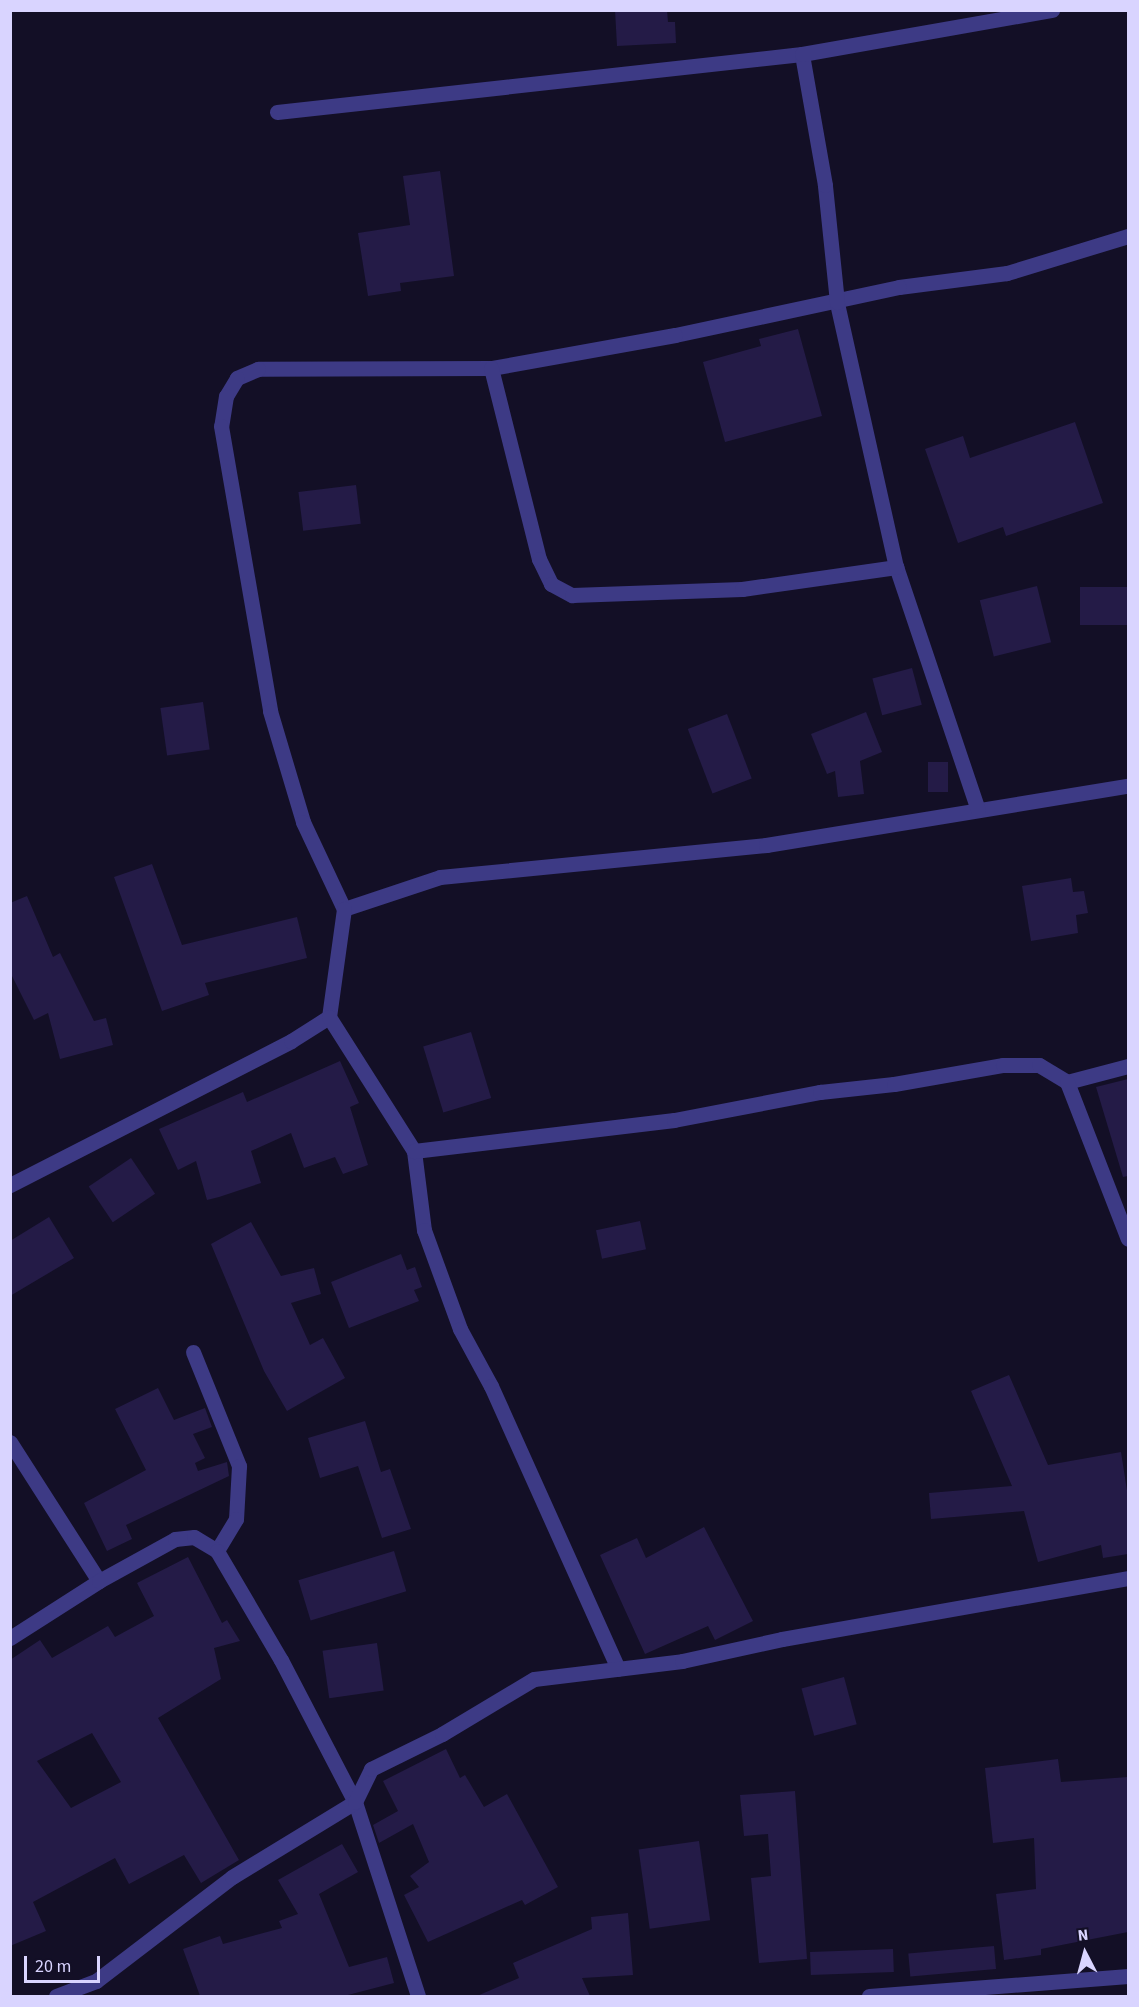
<!DOCTYPE html>
<style>
body{margin:0}
#map{position:relative;width:1139px;height:2007px;overflow:hidden;background:#130f26;font-family:"Source Sans 3",sans-serif}
div>[style]{position:absolute}
.building>*{inset:0;background:#241b47;transform-origin:0 0}
.minor>*{height:15px;margin:-7.5px;padding:0 7.5px;transform-origin:7.5px;border-radius:7.5px;background:#3d3a85}
span{translate:-50% -50%;white-space:nowrap;text-align:center;line-height:1.15;-webkit-text-stroke:4.5px #130f26;paint-order:stroke}
.frame{position:absolute;inset:0;border:12px solid #d9d4ff;pointer-events:none}
.north{position:absolute;left:1055px;top:1923px;width:60px;height:60px;-webkit-text-stroke:4px #130f26;paint-order:stroke;rotate:354deg;font-size:16px;font-weight:700;line-height:24px;text-align:center;color:#d9d4ff}
.north::after{content:'';display:block;margin:auto;width:21px;height:27px;background:#d9d4ff;clip-path:polygon(50% 0,100% 100%,50% 72%,0 100%)}
.scale{position:absolute;left:24px;top:1956px;width:76px;height:27px;box-sizing:border-box;border:3px solid #d9d4ff;border-top:0;padding-left:8px;font-size:18px;line-height:21px;white-space:nowrap;color:#d9d4ff;-webkit-text-stroke:4px #130f26;paint-order:stroke}
</style>
<div id="map">
<div class="building">
<i style="clip-path:polygon(615px 10px,667px 10px,668px 22px,675px 22px,676px 43px,617px 46px)"></i>
<i style="clip-path:polygon(440px 171px,454px 276px,400px 283px,401px 291px,368px 296px,358px 233px,410px 225px,403px 176px)"></i>
<i style="clip-path:polygon(798px 329px,822px 416px,725px 442px,703px 362px,761px 346px,759px 339px)"></i>
<i style="clip-path:polygon(1075px 422px,1103px 503px,1006px 536px,1003px 527px,958px 543px,925px 449px,963px 436px,970px 458px)"></i>
<i style="left:356px;top:485px;width:39px;height:58px;rotate:83deg"></i>
<i style="left:1037px;top:586px;width:58px;height:59px;rotate:76deg"></i>
<i style="left:1128px;top:587px;width:38px;height:48px;rotate:90deg"></i>
<i style="left:912px;top:668px;width:38px;height:41px;rotate:75deg"></i>
<i style="left:203px;top:702px;width:48px;height:43px;rotate:82deg"></i>
<i style="clip-path:polygon(866px 712px,882px 752px,860px 761px,864px 794px,838px 797px,835px 771px,827px 774px,811px 734px)"></i>
<i style="left:727px;top:714px;width:69px;height:42px;rotate:69deg"></i>
<i style="left:928px;top:762px;width:20px;height:30px"></i>
<i style="clip-path:polygon(152px 864px,182px 945px,297px 917px,307px 958px,205px 983px,209px 995px,162px 1011px,114px 877px)"></i>
<i style="clip-path:polygon(1071px 878px,1073px 892px,1084px 891px,1088px 913px,1076px 915px,1078px 933px,1031px 941px,1022px 886px)"></i>
<i style="clip-path:polygon(27px 896px,53px 957px,60px 953px,94px 1021px,106px 1018px,113px 1045px,60px 1059px,48px 1013px,34px 1020px,10px 972px,10px 903px)"></i>
<i style="left:471px;top:1032px;width:69px;height:50px;rotate:73deg"></i>
<i style="clip-path:polygon(340px 1061px,359px 1103px,350px 1107px,368px 1165px,343px 1174px,335px 1157px,304px 1168px,291px 1133px,251px 1151px,261px 1183px,219px 1197px,207px 1200px,196px 1161px,178px 1170px,159px 1129px,243px 1092px,247px 1102px)"></i>
<i style="clip-path:polygon(1128px 1079px,1128px 1176px,1123px 1177px,1096px 1087px)"></i>
<i style="left:131px;top:1158px;width:43px;height:51px;rotate:56deg"></i>
<i style="clip-path:polygon(49px 1217px,74px 1258px,10px 1296px,10px 1241px)"></i>
<i style="left:640px;top:1221px;width:29px;height:45px;rotate:78deg"></i>
<i style="clip-path:polygon(251px 1222px,281px 1276px,314px 1268px,321px 1294px,291px 1303px,310px 1345px,323px 1338px,345px 1378px,287px 1411px,264px 1371px,211px 1244px)"></i>
<i style="clip-path:polygon(401px 1254px,407px 1270px,415px 1267px,422px 1287px,414px 1290px,419px 1301px,349px 1328px,331px 1282px)"></i>
<i style="clip-path:polygon(1009px 1375px,1048px 1465px,1121px 1452px,1128px 1497px,1128px 1554px,1103px 1558px,1101px 1545px,1038px 1562px,1024px 1511px,931px 1519px,929px 1493px,1012px 1486px,971px 1391px)"></i>
<i style="clip-path:polygon(158px 1388px,174px 1420px,205px 1408px,212px 1427px,193px 1434px,205px 1458px,195px 1463px,198px 1471px,227px 1462px,229px 1476px,126px 1525px,132px 1539px,107px 1551px,84px 1503px,146px 1470px,115px 1409px)"></i>
<i style="clip-path:polygon(365px 1421px,381px 1472px,390px 1469px,411px 1529px,382px 1538px,358px 1466px,320px 1478px,308px 1438px)"></i>
<i style="clip-path:polygon(704px 1527px,753px 1621px,715px 1640px,708px 1626px,645px 1654px,600px 1555px,637px 1538px,646px 1558px)"></i>
<i style="left:394px;top:1551px;width:42px;height:100px;rotate:73deg"></i>
<i style="clip-path:polygon(evenodd,188px 1557px,222px 1623px,227px 1620px,240px 1641px,214px 1648px,221px 1679px,158px 1718px,239px 1860px,201px 1883px,184px 1855px,129px 1884px,115px 1858px,33px 1902px,46px 1931px,10px 1946px,10px 1660px,40px 1640px,52px 1658px,108px 1626px,115px 1637px,154px 1616px,137px 1583px,188px 1557px,92px 1733px,121px 1782px,71px 1808px,37px 1761px,92px 1733px)"></i>
<i style="left:377px;top:1643px;width:48px;height:55px;rotate:82deg"></i>
<i style="left:844px;top:1677px;width:49px;height:44px;rotate:75deg"></i>
<i style="clip-path:polygon(446px 1749px,460px 1778px,465px 1775px,484px 1807px,507px 1794px,558px 1887px,525px 1905px,522px 1900px,428px 1942px,404px 1895px,419px 1887px,410px 1876px,429px 1862px,413px 1824px,379px 1843px,373px 1825px,398px 1811px,383px 1781px)"></i>
<i style="clip-path:polygon(1058px 1759px,1061px 1782px,1128px 1777px,1128px 1932px,1041px 1949px,1041px 1955px,1004px 1960px,996px 1894px,1036px 1889px,1034px 1838px,993px 1843px,985px 1768px)"></i>
<i style="clip-path:polygon(795px 1791px,807px 1959px,759px 1963px,751px 1878px,771px 1876px,768px 1834px,744px 1836px,740px 1795px)"></i>
<i style="left:699px;top:1841px;width:80px;height:61px;rotate:82deg"></i>
<i style="clip-path:polygon(342px 1844px,358px 1872px,319px 1894px,349px 1967px,387px 1957px,394px 1983px,344px 1996px,200px 1996px,183px 1949px,220px 1936px,223px 1944px,282px 1928px,279px 1921px,298px 1914px,278px 1880px)"></i>
<i style="clip-path:polygon(628px 1913px,633px 1975px,582px 1978px,590px 1996px,477px 1996px,519px 1978px,513px 1963px,592px 1929px,591px 1917px)"></i>
<i style="left:994px;top:1946px;width:23px;height:86px;rotate:85deg"></i>
<i style="left:893px;top:1949px;width:23px;height:83px;rotate:88deg"></i>
</div>
<div class="minor">
<i style="left:277px;top:112px;width:528px;rotate:-6.3deg"></i>
<i style="left:1128px;top:236px;width:127px;rotate:163deg"></i>
<i style="left:1007px;top:273px;width:109px;rotate:172.6deg"></i>
<i style="left:899px;top:287px;width:229px;rotate:167.9deg"></i>
<i style="left:675px;top:335px;width:187px;rotate:169.8deg"></i>
<i style="left:491px;top:368px;width:233px;rotate:179.8deg"></i>
<i style="left:258px;top:369px;width:23px;rotate:157deg"></i>
<i style="left:237px;top:378px;width:21px;rotate:121deg"></i>
<i style="left:226px;top:396px;width:30px;rotate:99deg"></i>
<i style="left:221px;top:426px;width:289px;rotate:80.2deg"></i>
<i style="left:270px;top:711px;width:116px;rotate:73.4deg"></i>
<i style="left:303px;top:822px;width:96px;rotate:64.8deg"></i>
<i style="left:344px;top:909px;width:101px;rotate:-18.4deg"></i>
<i style="left:440px;top:877px;width:328px;rotate:-5.6deg"></i>
<i style="left:766px;top:845px;width:367px;rotate:-9.3deg"></i>
<i style="left:491px;top:368px;width:197px;rotate:75.9deg"></i>
<i style="left:539px;top:559px;width:28px;rotate:64deg"></i>
<i style="left:551px;top:584px;width:24px;rotate:28deg"></i>
<i style="left:572px;top:595px;width:170px;rotate:-2deg"></i>
<i style="left:742px;top:589px;width:156px;rotate:-8.1deg"></i>
<i style="left:978px;top:810px;width:256px;rotate:-108.6deg"></i>
<i style="left:896px;top:567px;width:271px;rotate:-102.6deg"></i>
<i style="left:837px;top:302px;width:118px;rotate:-95.9deg"></i>
<i style="left:825px;top:185px;width:133px;rotate:-100deg"></i>
<i style="left:802px;top:54px;width:254px;rotate:-10deg"></i>
<i style="left:329px;top:1017px;width:109px;rotate:-82.1deg"></i>
<i style="left:1067px;top:1082px;width:63px;rotate:-14.7deg"></i>
<i style="left:414px;top:1151px;width:80px;rotate:82.8deg"></i>
<i style="left:424px;top:1230px;width:105px;rotate:70deg"></i>
<i style="left:460px;top:1329px;width:65px;rotate:61.5deg"></i>
<i style="left:491px;top:1386px;width:310px;rotate:65.8deg"></i>
<i style="left:10px;top:1185px;width:316px;rotate:-27.1deg"></i>
<i style="left:291px;top:1041px;width:45px;rotate:-32.3deg"></i>
<i style="left:329px;top:1017px;width:159px;rotate:57.6deg"></i>
<i style="left:414px;top:1151px;width:262px;rotate:-6.8deg"></i>
<i style="left:674px;top:1120px;width:149px;rotate:-10.9deg"></i>
<i style="left:820px;top:1092px;width:74px;rotate:-6.2deg"></i>
<i style="left:894px;top:1084px;width:111px;rotate:-9.9deg"></i>
<i style="left:1003px;top:1065px;width:36px"></i>
<i style="left:1039px;top:1065px;width:33px;rotate:31deg"></i>
<i style="left:1067px;top:1082px;width:168px;rotate:68.8deg"></i>
<i style="left:193px;top:1352px;width:123px;rotate:68deg"></i>
<i style="left:239px;top:1466px;width:53px;rotate:93.2deg"></i>
<i style="left:236px;top:1519px;width:37px;rotate:121deg"></i>
<i style="left:10px;top:1442px;width:165px;rotate:57.4deg"></i>
<i style="left:10px;top:1638px;width:106px;rotate:-32.6deg"></i>
<i style="left:99px;top:1581px;width:87px;rotate:-28.9deg"></i>
<i style="left:175px;top:1539px;width:19px;rotate:-6deg"></i>
<i style="left:194px;top:1537px;width:27px;rotate:31deg"></i>
<i style="left:217px;top:1551px;width:126px;rotate:59.6deg"></i>
<i style="left:281px;top:1660px;width:160px;rotate:62.5deg"></i>
<i style="left:355px;top:1802px;width:204px;rotate:72deg"></i>
<i style="left:56px;top:1996px;width:43px;rotate:-20.6deg"></i>
<i style="left:96px;top:1981px;width:171px;rotate:-37.4deg"></i>
<i style="left:232px;top:1877px;width:144px;rotate:-31.4deg"></i>
<i style="left:355px;top:1802px;width:37px;rotate:-64deg"></i>
<i style="left:371px;top:1769px;width:79px;rotate:-26.2deg"></i>
<i style="left:442px;top:1734px;width:107px;rotate:-30.9deg"></i>
<i style="left:534px;top:1679px;width:149px;rotate:-6.9deg"></i>
<i style="left:682px;top:1661px;width:102px;rotate:-12.4deg"></i>
<i style="left:782px;top:1639px;width:351px;rotate:-10deg"></i>
<i style="left:869px;top:1996px;width:260px;rotate:-4.4deg"></i>
</div>
<div class="frame"></div>
<div class="north">N</div>
<div class="scale">20 m</div>
</div>
